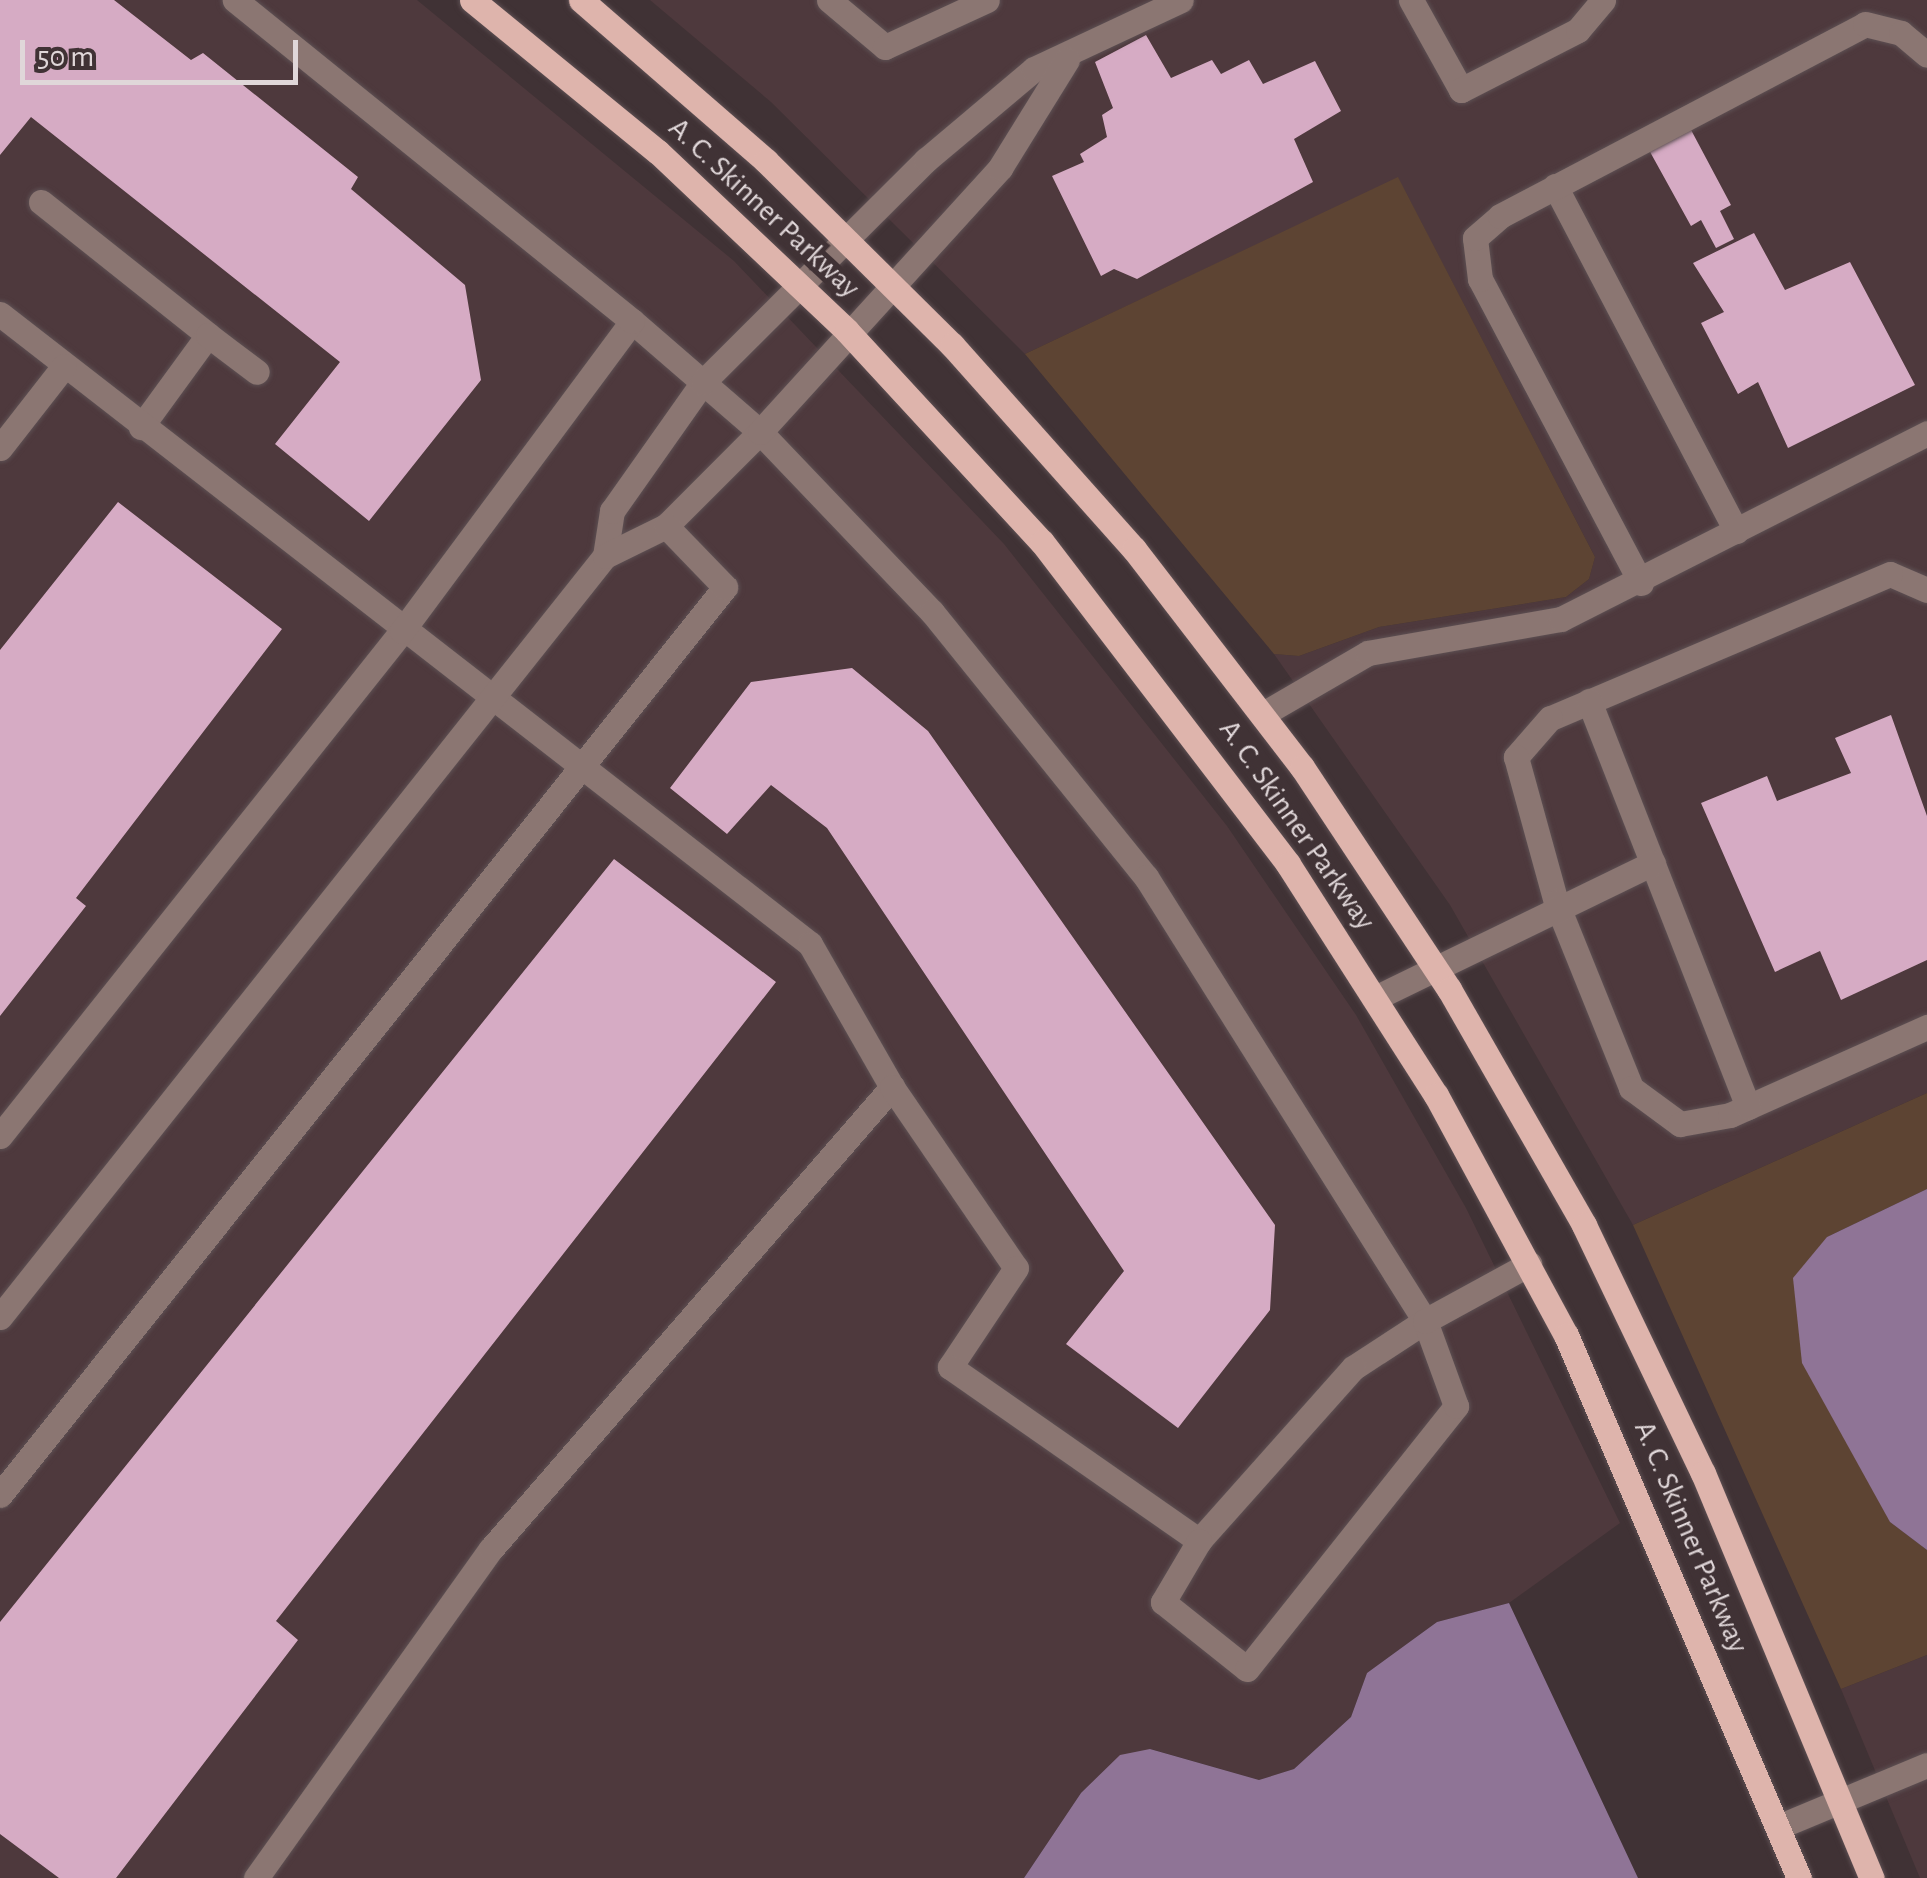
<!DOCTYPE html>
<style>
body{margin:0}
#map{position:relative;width:1927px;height:1878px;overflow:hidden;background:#403235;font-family:"Alegreya Sans",sans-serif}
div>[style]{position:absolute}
.built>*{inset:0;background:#4e393d}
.green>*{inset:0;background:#5d4433}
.water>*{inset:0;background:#8f7496}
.building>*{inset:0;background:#d6abc4}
.roads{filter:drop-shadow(0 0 2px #5d5053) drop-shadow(0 0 2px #5d5053)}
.minor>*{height:25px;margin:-12.5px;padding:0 12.5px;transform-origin:12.5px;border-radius:12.5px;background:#8b7672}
.major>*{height:25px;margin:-12.5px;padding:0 12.5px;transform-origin:12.5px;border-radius:12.5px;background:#deb4ac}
span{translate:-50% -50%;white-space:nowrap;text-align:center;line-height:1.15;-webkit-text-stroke:10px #403235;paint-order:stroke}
.street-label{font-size:30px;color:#e0d7d9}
.scale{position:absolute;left:20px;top:40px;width:278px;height:45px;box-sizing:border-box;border:5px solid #e0d7d9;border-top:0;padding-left:12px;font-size:30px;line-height:35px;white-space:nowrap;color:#e0d7d9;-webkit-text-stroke:8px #403235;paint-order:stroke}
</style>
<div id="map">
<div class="built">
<i style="clip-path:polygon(0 0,417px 0,734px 261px,1004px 544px,1227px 826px,1356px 1015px,1466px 1208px,1620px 1523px,1509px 1603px,1437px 1622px,1367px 1673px,1351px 1717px,1294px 1769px,1259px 1780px,1151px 1749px,1081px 1793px,1024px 1878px,0 1878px)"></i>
<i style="clip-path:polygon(650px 0,1927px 0,1927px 1093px,1633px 1225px,1450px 905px,1274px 654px,1299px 656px,1379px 627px,1566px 597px,1589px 579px,1595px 557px,1398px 178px,1025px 354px,771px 102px)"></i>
<i style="clip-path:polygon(1927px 1655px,1927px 1878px,1920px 1878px,1841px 1689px)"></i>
</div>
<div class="green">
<i style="clip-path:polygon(1398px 177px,1595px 557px,1589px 579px,1566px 597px,1379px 627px,1299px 656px,1274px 654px,1025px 354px)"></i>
<i style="clip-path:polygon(1927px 1093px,1927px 1189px,1827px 1237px,1890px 1522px,1927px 1550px,1927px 1655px,1841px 1689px,1633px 1225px)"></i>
</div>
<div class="water">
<i style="clip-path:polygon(1927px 1189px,1927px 1550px,1890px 1522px,1802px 1363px,1793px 1278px,1827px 1237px)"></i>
<i style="clip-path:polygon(1509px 1603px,1638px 1878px,1024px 1878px,1081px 1793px,1120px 1755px,1150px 1749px,1259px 1780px,1294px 1769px,1351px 1717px,1367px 1673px,1437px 1622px)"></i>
</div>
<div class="building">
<i style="clip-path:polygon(0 0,114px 0,191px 60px,203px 53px,358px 177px,351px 189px,465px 285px,481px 380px,369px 521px,275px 444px,340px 362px,31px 117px,0 155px)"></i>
<i style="clip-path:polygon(1146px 35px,1171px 78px,1212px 60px,1221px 74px,1249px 60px,1263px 84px,1315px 61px,1341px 111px,1294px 139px,1313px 182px,1137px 279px,1114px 269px,1101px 276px,1052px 176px,1084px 162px,1080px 154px,1107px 137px,1102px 115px,1113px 108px,1095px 62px)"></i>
<i style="clip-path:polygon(1690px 128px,1731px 205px,1720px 211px,1734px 239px,1716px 248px,1701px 220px,1691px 226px,1649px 150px)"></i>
<i style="clip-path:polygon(1754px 233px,1785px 290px,1850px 262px,1915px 385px,1788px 448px,1758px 382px,1738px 394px,1701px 323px,1724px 312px,1693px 263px)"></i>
<i style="clip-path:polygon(118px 502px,282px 629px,76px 898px,86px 906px,0 1016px,0 650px)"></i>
<i style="clip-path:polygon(852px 668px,928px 731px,1275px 1225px,1270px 1310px,1178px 1428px,1066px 1344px,1124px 1271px,827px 828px,771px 785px,727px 834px,670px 788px,751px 682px)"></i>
<i style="clip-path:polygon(1891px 715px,1927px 816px,1927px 960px,1841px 1000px,1820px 951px,1775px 972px,1701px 803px,1767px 776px,1777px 801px,1851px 773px,1835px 738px)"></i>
<i style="clip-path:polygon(614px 859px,776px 982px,276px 1621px,298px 1640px,116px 1878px,59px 1878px,0 1834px,0 1622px)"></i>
</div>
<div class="roads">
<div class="minor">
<i style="left:829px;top:0;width:73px;rotate:40deg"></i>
<i style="left:885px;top:47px;width:112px;rotate:-24.7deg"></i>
<i style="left:1411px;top:0;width:103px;rotate:60.9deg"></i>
<i style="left:1461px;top:90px;width:131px;rotate:-27.1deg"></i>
<i style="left:1578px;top:30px;width:39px;rotate:-50deg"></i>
<i style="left:1555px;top:186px;width:390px;rotate:62.3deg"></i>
<i style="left:41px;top:202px;width:213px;rotate:38.5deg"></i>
<i style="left:208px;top:335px;width:114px;rotate:126.1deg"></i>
<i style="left:0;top:314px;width:1026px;rotate:37.87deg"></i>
<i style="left:810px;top:944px;width:165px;rotate:60.2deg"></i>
<i style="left:632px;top:321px;width:169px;rotate:40.9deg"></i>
<i style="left:760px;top:432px;width:249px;rotate:46.3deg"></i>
<i style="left:932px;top:612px;width:341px;rotate:51.1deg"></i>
<i style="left:1146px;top:877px;width:524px;rotate:57.86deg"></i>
<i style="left:1425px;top:1321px;width:86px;rotate:146.9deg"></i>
<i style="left:1353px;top:1368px;width:232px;rotate:131.7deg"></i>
<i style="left:208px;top:335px;width:61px;rotate:37.1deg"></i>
<i style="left:0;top:448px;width:104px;rotate:-52deg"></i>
<i style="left:605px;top:556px;width:46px;rotate:-81.2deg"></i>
<i style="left:612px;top:511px;width:158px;rotate:-54.8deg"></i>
<i style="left:703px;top:382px;width:315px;rotate:-44.9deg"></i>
<i style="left:926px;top:160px;width:141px;rotate:-40.1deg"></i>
<i style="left:1034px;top:69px;width:162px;rotate:-25.1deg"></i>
<i style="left:1641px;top:583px;width:344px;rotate:-117.9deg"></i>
<i style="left:1480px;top:279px;width:41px;rotate:-97deg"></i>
<i style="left:1475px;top:238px;width:33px;rotate:-41deg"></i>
<i style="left:1500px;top:216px;width:412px;rotate:-27.7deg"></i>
<i style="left:1865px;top:24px;width:37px;rotate:14deg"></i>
<i style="left:1901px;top:33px;width:34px;rotate:40deg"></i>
<i style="left:1927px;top:590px;width:40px;rotate:-156.6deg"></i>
<i style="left:1890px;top:574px;width:369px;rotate:157deg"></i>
<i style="left:1550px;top:718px;width:52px;rotate:131.1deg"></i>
<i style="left:1516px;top:757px;width:150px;rotate:74.6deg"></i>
<i style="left:1556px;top:902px;width:201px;rotate:68deg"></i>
<i style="left:1631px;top:1088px;width:61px;rotate:36.3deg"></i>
<i style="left:1680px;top:1124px;width:51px;rotate:-10.2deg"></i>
<i style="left:1730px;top:1115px;width:216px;rotate:-24.1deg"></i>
<i style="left:1589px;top:701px;width:436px;rotate:68.6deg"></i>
<i style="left:1263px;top:714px;width:121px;rotate:-30.2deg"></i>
<i style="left:1368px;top:653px;width:196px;rotate:-10deg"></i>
<i style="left:1561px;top:619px;width:411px;rotate:-26.9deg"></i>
<i style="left:1375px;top:998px;width:309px;rotate:-25.9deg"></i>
<i style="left:0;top:1136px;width:645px;rotate:-51.48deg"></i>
<i style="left:402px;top:631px;width:386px;rotate:-53.4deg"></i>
<i style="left:632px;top:321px;width:511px;rotate:-141.04deg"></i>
<i style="left:0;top:1317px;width:972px;rotate:-51.52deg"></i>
<i style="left:605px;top:556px;width:68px;rotate:-26.2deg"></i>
<i style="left:666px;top:526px;width:133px;rotate:-45deg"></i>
<i style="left:760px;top:432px;width:357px;rotate:-47.7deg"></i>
<i style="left:1000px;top:168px;width:127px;rotate:-58.2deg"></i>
<i style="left:0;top:1495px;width:1162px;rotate:-51.39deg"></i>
<i style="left:725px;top:587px;width:85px;rotate:-134deg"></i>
<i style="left:1778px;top:1827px;width:161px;rotate:-22.6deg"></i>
<i style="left:256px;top:1878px;width:404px;rotate:-54.5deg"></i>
<i style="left:491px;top:1549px;width:612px;rotate:-49.04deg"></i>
<i style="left:892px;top:1087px;width:219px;rotate:55.6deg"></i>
<i style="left:1016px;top:1268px;width:119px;rotate:123.7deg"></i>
<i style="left:950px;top:1367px;width:304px;rotate:34.9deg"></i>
<i style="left:1199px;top:1541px;width:71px;rotate:120.5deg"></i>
<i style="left:1163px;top:1602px;width:107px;rotate:38.6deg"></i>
<i style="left:1247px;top:1669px;width:336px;rotate:-51.5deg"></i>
<i style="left:1456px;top:1406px;width:90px;rotate:-110deg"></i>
<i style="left:1425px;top:1321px;width:119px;rotate:-28.7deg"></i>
</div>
<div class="major">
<i style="left:472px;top:0;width:240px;rotate:39.3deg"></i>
<i style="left:658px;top:152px;width:260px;rotate:43.4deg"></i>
<i style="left:847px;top:331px;width:287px;rotate:47.3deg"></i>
<i style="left:1042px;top:542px;width:405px;rotate:52.6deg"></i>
<i style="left:1288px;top:864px;width:274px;rotate:57.4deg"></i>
<i style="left:1436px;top:1095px;width:273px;rotate:61.6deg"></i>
<i style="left:1566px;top:1335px;width:591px;rotate:66.78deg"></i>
<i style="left:581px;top:0;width:245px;rotate:41deg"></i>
<i style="left:766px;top:161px;width:262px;rotate:44.7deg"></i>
<i style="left:952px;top:345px;width:273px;rotate:48.3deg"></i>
<i style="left:1134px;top:549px;width:275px;rotate:52.4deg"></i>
<i style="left:1302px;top:767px;width:266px;rotate:56.5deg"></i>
<i style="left:1449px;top:989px;width:272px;rotate:60.2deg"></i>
<i style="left:1584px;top:1225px;width:275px;rotate:64.4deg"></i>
<i style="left:1703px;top:1473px;width:439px;rotate:67.4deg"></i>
</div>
</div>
<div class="street-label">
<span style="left:764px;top:208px;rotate:43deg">A. C. Skinner Parkway</span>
<span style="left:1297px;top:825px;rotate:55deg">A. C. Skinner Parkway</span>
<span style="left:1691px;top:1537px;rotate:67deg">A. C. Skinner Parkway</span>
</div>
<div class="scale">50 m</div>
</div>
